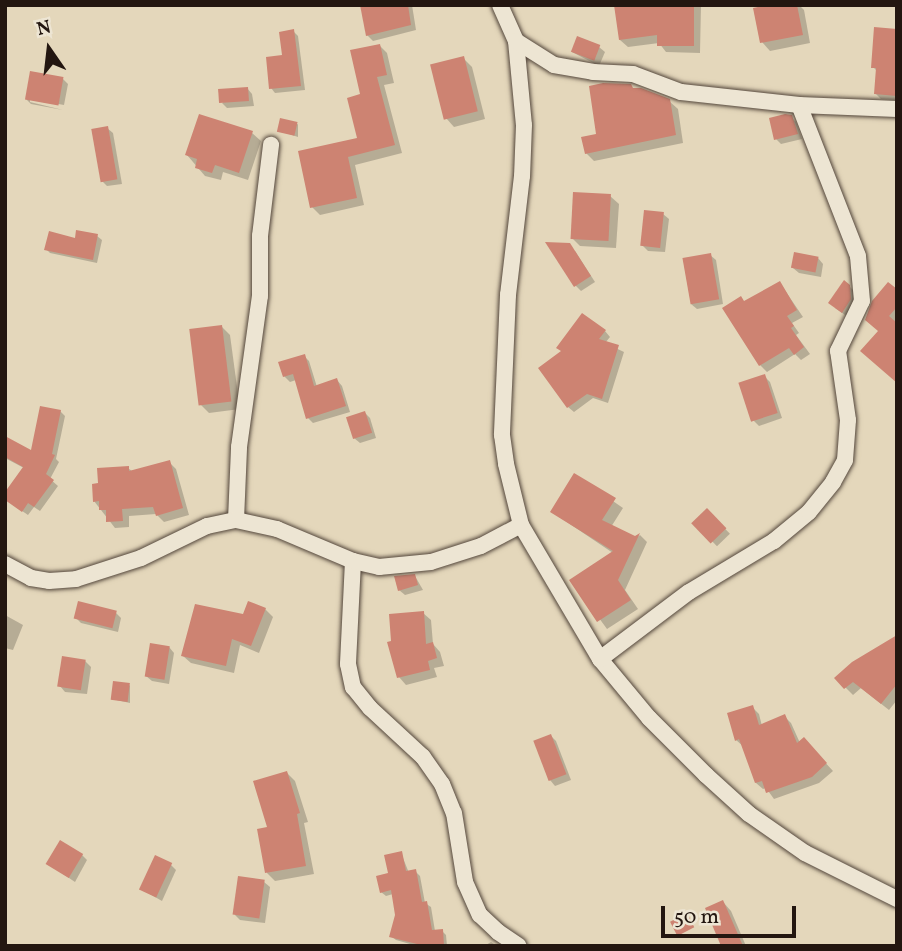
<!DOCTYPE html>
<style>
body{margin:0}
#map{position:relative;width:902px;height:951px;overflow:hidden;background:#e4d7bb;font-family:Vollkorn,serif}
div>[style]{position:absolute}
.shadow>*{inset:0;background:#0003;transform-origin:0 0}
.building>*{inset:0;background:#cd8372;transform-origin:0 0}
.roads{filter:drop-shadow(0 0 2px #53463b) drop-shadow(0 0 2px #53463b)}
.street>*{height:16px;margin:-8px;padding:0 8px;transform-origin:8px;border-radius:8px;background:#ede5d3}
span{translate:-50% -50%;white-space:nowrap;text-align:center;line-height:1.15;-webkit-text-stroke:6px #ede5d3;paint-order:stroke}
.frame{position:absolute;inset:0;border:7px solid #231610;pointer-events:none}
.north{position:absolute;left:14px;top:14px;width:70px;height:70px;-webkit-text-stroke:5px #ede5d3;paint-order:stroke;rotate:346deg;font-size:19px;font-weight:700;line-height:28px;text-align:center;color:#231610}
.north::after{content:'';display:block;margin:auto;width:24px;height:32px;background:#231610;clip-path:polygon(50% 0,100% 100%,50% 72%,0 100%)}
.scale{position:absolute;left:661px;top:906px;width:135px;height:32px;box-sizing:border-box;border:4px solid #231610;border-top:0;padding-left:9px;font-size:21px;line-height:24px;white-space:nowrap;color:#231610;-webkit-text-stroke:5px #ede5d3;paint-order:stroke}
</style>
<div id="map">
<div class="shadow">
<i style="clip-path:polygon(362px 5px,412px 5px,416px 30px,373px 41px,367px 35px)"></i>
<i style="clip-path:polygon(616px 5px,701px 5px,700px 53px,666px 52px,659px 43px,628px 47px,620px 40px)"></i>
<i style="clip-path:polygon(778px 5px,799px 5px,804px 10px,810px 43px,770px 51px,762px 42px)"></i>
<i style="clip-path:polygon(293px 31px,298px 36px,305px 90px,275px 93px,271px 88px)"></i>
<i style="clip-path:polygon(897px 31px,897px 100px,881px 99px,875px 93px,877px 71px,873px 67px)"></i>
<i style="clip-path:polygon(379px 45px,387px 53px,394px 83px,384px 85px,402px 153px,355px 165px,364px 205px,320px 215px,312px 207px,360px 140px,362px 96px)"></i>
<i style="clip-path:polygon(599px 47px,605px 52px,599px 66px,572px 52px)"></i>
<i style="clip-path:polygon(463px 58px,472px 67px,485px 119px,454px 127px,446px 118px)"></i>
<i style="clip-path:polygon(63px 79px,68px 84px,64px 105px,30px 99px,30px 102px,63px 110px,31px 104px,26px 99px)"></i>
<i style="clip-path:polygon(247px 88px,252px 94px,254px 106px,227px 108px,222px 103px)"></i>
<i style="clip-path:polygon(634px 90px,669px 101px,678px 109px,683px 143px,594px 161px,586px 153px)"></i>
<i style="clip-path:polygon(791px 117px,796px 122px,802px 139px,781px 144px,776px 139px)"></i>
<i style="clip-path:polygon(298px 124px,298px 137px,280px 131px)"></i>
<i style="clip-path:polygon(107px 128px,113px 133px,122px 184px,107px 186px,102px 181px)"></i>
<i style="clip-path:polygon(252px 133px,261px 141px,248px 180px,223px 172px,221px 180px,205px 176px,187px 155px)"></i>
<i style="clip-path:polygon(610px 196px,619px 204px,616px 248px,580px 246px,572px 238px)"></i>
<i style="clip-path:polygon(663px 214px,669px 219px,665px 252px,648px 251px,642px 245px)"></i>
<i style="clip-path:polygon(97px 236px,102px 240px,97px 263px,50px 253px,46px 249px)"></i>
<i style="clip-path:polygon(575px 251px,595px 282px,581px 291px,576px 286px)"></i>
<i style="clip-path:polygon(710px 255px,716px 260px,723px 304px,697px 309px,691px 304px)"></i>
<i style="clip-path:polygon(818px 258px,823px 264px,821px 277px,799px 273px,793px 268px)"></i>
<i style="clip-path:polygon(780px 283px,803px 317px,792px 323px,799px 333px,796px 335px,810px 354px,801px 360px,795px 354px,767px 372px,760px 365px)"></i>
<i style="clip-path:polygon(849px 286px,855px 292px,856px 305px,848px 317px,835px 308px)"></i>
<i style="clip-path:polygon(897px 291px,897px 322px,880px 332px)"></i>
<i style="clip-path:polygon(222px 327px,230px 335px,240px 409px,209px 413px,201px 405px)"></i>
<i style="clip-path:polygon(605px 331px,610px 337px,605px 343px,624px 352px,608px 403px,593px 398px,574px 412px,568px 407px,563px 352px)"></i>
<i style="clip-path:polygon(304px 356px,309px 361px,317px 387px,337px 380px,342px 386px,350px 412px,313px 423px,308px 418px,296px 380px,290px 382px,284px 376px)"></i>
<i style="clip-path:polygon(764px 376px,770px 382px,782px 418px,759px 426px,754px 421px)"></i>
<i style="clip-path:polygon(60px 411px,65px 416px,56px 459px,59px 462px,50px 479px,58px 486px,40px 511px,34px 507px,28px 515px,9px 502px,24px 468px,5px 458px,5px 439px,32px 453px)"></i>
<i style="clip-path:polygon(365px 413px,370px 418px,376px 438px,360px 443px,354px 438px)"></i>
<i style="clip-path:polygon(169px 462px,176px 469px,189px 515px,164px 522px,156px 514px,129px 516px,129px 527px,115px 528px,94px 501px,128px 468px,133px 472px)"></i>
<i style="clip-path:polygon(575px 475px,623px 508px,611px 527px,636px 538px,640px 535px,647px 542px,625px 590px,638px 609px,607px 629px,572px 581px,613px 553px,552px 512px)"></i>
<i style="left:707px;top:510px;width:33px;height:18px;rotate:46deg"></i>
<i style="clip-path:polygon(415px 576px,423px 590px,405px 595px,399px 590px)"></i>
<i style="clip-path:polygon(265px 609px,273px 617px,259px 653px,240px 645px,234px 673px,191px 663px,183px 656px,244px 616px)"></i>
<i style="clip-path:polygon(116px 613px,121px 618px,118px 632px,81px 623px,75px 617px)"></i>
<i style="clip-path:polygon(423px 613px,431px 620px,433px 644px,440px 652px,444px 666px,434px 668px,437px 677px,406px 685px,399px 677px)"></i>
<i style="clip-path:polygon(5px 615px,23px 625px,13px 650px,5px 648px)"></i>
<i style="clip-path:polygon(897px 637px,897px 700px,889px 710px,861px 688px,853px 695px,836px 678px)"></i>
<i style="clip-path:polygon(169px 647px,174px 653px,169px 684px,152px 681px,146px 676px)"></i>
<i style="clip-path:polygon(85px 661px,91px 667px,87px 694px,65px 692px,60px 686px)"></i>
<i style="clip-path:polygon(130px 685px,130px 703px,112px 699px)"></i>
<i style="clip-path:polygon(752px 707px,759px 714px,762px 726px,784px 716px,791px 723px,800px 743px,810px 746px,833px 771px,819px 783px,774px 799px,766px 788px,763px 789px,756px 783px,744px 747px,736px 740px)"></i>
<i style="clip-path:polygon(551px 736px,556px 741px,571px 780px,555px 786px,550px 780px,536px 742px)"></i>
<i style="clip-path:polygon(287px 773px,295px 781px,308px 822px,304px 823px,314px 874px,275px 881px,267px 873px,270px 828px)"></i>
<i style="clip-path:polygon(401px 853px,409px 873px,415px 871px,420px 876px,425px 903px,431px 907px,435px 931px,442px 931px,446px 935px,447px 946px,417px 946px,396px 940px,391px 936px,396px 915px,393px 894px,386px 896px,381px 892px)"></i>
<i style="clip-path:polygon(82px 855px,87px 860px,75px 882px,48px 864px)"></i>
<i style="clip-path:polygon(171px 865px,176px 870px,162px 901px,141px 889px)"></i>
<i style="clip-path:polygon(264px 882px,270px 887px,265px 923px,240px 920px,235px 915px)"></i>
<i style="clip-path:polygon(723px 902px,731px 911px,746px 946px,723px 946px)"></i>
<i style="clip-path:polygon(491px 942px,497px 946px,484px 946px)"></i>
</div>
<div class="building">
<i style="clip-path:polygon(360px 5px,408px 5px,411px 25px,366px 36px)"></i>
<i style="clip-path:polygon(614px 5px,694px 5px,694px 46px,657px 46px,657px 35px,619px 40px)"></i>
<i style="clip-path:polygon(768px 5px,797px 5px,803px 35px,760px 43px,753px 8px)"></i>
<i style="clip-path:polygon(874px 27px,897px 29px,897px 96px,874px 94px,876px 68px,871px 68px)"></i>
<i style="clip-path:polygon(294px 29px,301px 86px,269px 89px,266px 57px,282px 55px,279px 32px)"></i>
<i style="left:577px;top:36px;width:25px;height:17px;rotate:21deg"></i>
<i style="clip-path:polygon(380px 44px,387px 75px,377px 77px,395px 145px,348px 157px,357px 198px,310px 208px,298px 151px,357px 138px,347px 98px,360px 94px,350px 50px)"></i>
<i style="left:464px;top:56px;width:57px;height:35px;rotate:76deg"></i>
<i style="left:30px;top:71px;width:34px;height:29px;rotate:10deg"></i>
<i style="clip-path:polygon(603px 83px,631px 84px,633px 88px,641px 88px,670px 99px,676px 135px,585px 154px,581px 137px,596px 134px,589px 86px)"></i>
<i style="left:248px;top:87px;width:14px;height:30px;rotate:86deg"></i>
<i style="clip-path:polygon(199px 114px,253px 131px,239px 173px,215px 165px,212px 173px,195px 168px,197px 159px,185px 155px)"></i>
<i style="clip-path:polygon(785px 114px,792px 115px,798px 134px,774px 140px,769px 118px)"></i>
<i style="left:280px;top:118px;width:18px;height:14px;rotate:13deg"></i>
<i style="left:108px;top:126px;width:54px;height:17px;rotate:80deg"></i>
<i style="left:573px;top:192px;width:38px;height:47px;rotate:3deg"></i>
<i style="left:644px;top:210px;width:20px;height:36px;rotate:6deg"></i>
<i style="clip-path:polygon(76px 230px,98px 234px,93px 260px,44px 250px,49px 231px,75px 238px)"></i>
<i style="clip-path:polygon(545px 242px,570px 243px,591px 276px,574px 287px)"></i>
<i style="left:794px;top:252px;width:25px;height:16px;rotate:11deg"></i>
<i style="left:711px;top:253px;width:47px;height:29px;rotate:80deg"></i>
<i style="clip-path:polygon(844px 280px,850px 285px,851px 299px,842px 313px,828px 303px)"></i>
<i style="clip-path:polygon(780px 281px,797px 310px,787px 316px,794px 326px,791px 328px,804px 347px,794px 355px,789px 348px,759px 366px,722px 308px,741px 296px,744px 301px)"></i>
<i style="clip-path:polygon(888px 282px,897px 289px,897px 307px,889px 316px,897px 323px,897px 383px,860px 351px,878px 331px,865px 320px,872px 301px)"></i>
<i style="clip-path:polygon(582px 313px,606px 330px,599px 339px,619px 345px,602px 399px,587px 394px,567px 408px,538px 368px,561px 351px,556px 348px)"></i>
<i style="left:222px;top:325px;width:77px;height:33px;rotate:83deg"></i>
<i style="clip-path:polygon(305px 354px,314px 386px,337px 378px,346px 406px,306px 419px,293px 374px,283px 377px,278px 362px)"></i>
<i style="left:765px;top:374px;width:41px;height:28px;rotate:72deg"></i>
<i style="clip-path:polygon(40px 406px,61px 410px,52px 454px,55px 455px,46px 474px,54px 480px,34px 507px,28px 503px,22px 512px,5px 500px,5px 492px,23px 467px,5px 457px,5px 436px,31px 450px)"></i>
<i style="left:365px;top:411px;width:23px;height:20px;rotate:72deg"></i>
<i style="clip-path:polygon(170px 460px,183px 508px,156px 516px,153px 507px,122px 509px,123px 521px,106px 522px,106px 510px,99px 510px,99px 501px,93px 502px,92px 484px,98px 483px,97px 468px,129px 466px,129px 471px)"></i>
<i style="clip-path:polygon(574px 473px,616px 498px,602px 520px,635px 536px,640px 533px,618px 580px,631px 600px,597px 622px,569px 580px,613px 551px,550px 512px)"></i>
<i style="left:707px;top:508px;width:28px;height:22px;rotate:46deg"></i>
<i style="clip-path:polygon(415px 574px,418px 585px,398px 591px,394px 576px)"></i>
<i style="left:78px;top:601px;width:40px;height:18px;rotate:14deg"></i>
<i style="clip-path:polygon(248px 601px,266px 608px,251px 646px,232px 639px,226px 666px,181px 656px,195px 604px,243px 614px)"></i>
<i style="clip-path:polygon(424px 611px,426px 644px,433px 642px,437px 658px,428px 661px,430px 670px,397px 678px,387px 642px,391px 641px,389px 614px)"></i>
<i style="clip-path:polygon(897px 635px,897px 684px,881px 704px,853px 682px,844px 689px,834px 678px,852px 662px)"></i>
<i style="left:150px;top:643px;width:20px;height:34px;rotate:9deg"></i>
<i style="left:62px;top:656px;width:24px;height:31px;rotate:9deg"></i>
<i style="left:113px;top:681px;width:17px;height:19px;rotate:7deg"></i>
<i style="clip-path:polygon(753px 705px,759px 725px,785px 714px,797px 743px,804px 737px,827px 763px,812px 777px,766px 793px,762px 781px,755px 783px,739px 739px,735px 741px,727px 713px)"></i>
<i style="left:551px;top:734px;width:43px;height:19px;rotate:69deg"></i>
<i style="clip-path:polygon(287px 771px,300px 813px,297px 814px,306px 866px,265px 873px,257px 829px,267px 827px,253px 781px)"></i>
<i style="left:60px;top:840px;width:27px;height:28px;rotate:31deg"></i>
<i style="clip-path:polygon(402px 851px,406px 871px,416px 869px,422px 902px,427px 901px,432px 930px,443px 929px,444px 946px,425px 946px,389px 937px,395px 915px,391px 890px,380px 893px,376px 876px,388px 873px,384px 855px)"></i>
<i style="left:155px;top:855px;width:19px;height:38px;rotate:25deg"></i>
<i style="left:238px;top:876px;width:27px;height:39px;rotate:8deg"></i>
<i style="clip-path:polygon(723px 900px,743px 946px,721px 946px,705px 908px)"></i>
<i style="left:687px;top:913px;width:16px;height:19px;rotate:63deg"></i>
</div>
<div class="roads">
<div class="street">
<i style="left:500px;top:5px;width:39px;rotate:66deg"></i>
<i style="left:516px;top:41px;width:84px;rotate:84.6deg"></i>
<i style="left:524px;top:125px;width:51px;rotate:92.2deg"></i>
<i style="left:522px;top:176px;width:120px;rotate:96.7deg"></i>
<i style="left:508px;top:295px;width:140px;rotate:92.5deg"></i>
<i style="left:502px;top:435px;width:29px;rotate:82deg"></i>
<i style="left:506px;top:464px;width:63px;rotate:76.2deg"></i>
<i style="left:521px;top:525px;width:156px;rotate:59.5deg"></i>
<i style="left:600px;top:659px;width:77px;rotate:50.3deg"></i>
<i style="left:649px;top:718px;width:81px;rotate:45deg"></i>
<i style="left:706px;top:775px;width:58px;rotate:42.2deg"></i>
<i style="left:749px;top:814px;width:68px;rotate:34.9deg"></i>
<i style="left:805px;top:853px;width:103px;rotate:26.6deg"></i>
<i style="left:516px;top:41px;width:45px;rotate:32.3deg"></i>
<i style="left:554px;top:65px;width:40px;rotate:10deg"></i>
<i style="left:593px;top:72px;width:40px;rotate:2.9deg"></i>
<i style="left:633px;top:74px;width:51px;rotate:20.6deg"></i>
<i style="left:681px;top:92px;width:119px;rotate:6.3deg"></i>
<i style="left:799px;top:105px;width:98px;rotate:2.3deg"></i>
<i style="left:236px;top:520px;width:73px;rotate:-87.6deg"></i>
<i style="left:239px;top:447px;width:152px;rotate:-82.1deg"></i>
<i style="left:260px;top:296px;width:60px;rotate:-90deg"></i>
<i style="left:260px;top:236px;width:92px;rotate:-83.1deg"></i>
<i style="left:353px;top:561px;width:103px;rotate:92.8deg"></i>
<i style="left:348px;top:664px;width:24px;rotate:78deg"></i>
<i style="left:353px;top:687px;width:27px;rotate:51deg"></i>
<i style="left:370px;top:708px;width:72px;rotate:42.8deg"></i>
<i style="left:423px;top:757px;width:33px;rotate:55deg"></i>
<i style="left:442px;top:784px;width:31px;rotate:68deg"></i>
<i style="left:454px;top:813px;width:70px;rotate:80.9deg"></i>
<i style="left:465px;top:882px;width:36px;rotate:66deg"></i>
<i style="left:480px;top:915px;width:25px;rotate:43deg"></i>
<i style="left:498px;top:932px;width:25px;rotate:34deg"></i>
<i style="left:5px;top:564px;width:30px;rotate:28deg"></i>
<i style="left:31px;top:578px;width:18px;rotate:9deg"></i>
<i style="left:49px;top:581px;width:27px;rotate:-4deg"></i>
<i style="left:76px;top:579px;width:68px;rotate:-17.9deg"></i>
<i style="left:141px;top:558px;width:73px;rotate:-25.9deg"></i>
<i style="left:207px;top:526px;width:30px;rotate:-12deg"></i>
<i style="left:236px;top:520px;width:42px;rotate:12.4deg"></i>
<i style="left:277px;top:529px;width:82px;rotate:22.8deg"></i>
<i style="left:353px;top:561px;width:27px;rotate:13deg"></i>
<i style="left:379px;top:567px;width:52px;rotate:-5.5deg"></i>
<i style="left:431px;top:562px;width:52px;rotate:-17.7deg"></i>
<i style="left:481px;top:546px;width:45px;rotate:-27.7deg"></i>
<i style="left:600px;top:659px;width:111px;rotate:-37deg"></i>
<i style="left:689px;top:592px;width:99px;rotate:-31deg"></i>
<i style="left:774px;top:541px;width:45px;rotate:-39.6deg"></i>
<i style="left:809px;top:512px;width:38px;rotate:-51deg"></i>
<i style="left:833px;top:482px;width:25px;rotate:-61deg"></i>
<i style="left:845px;top:460px;width:40px;rotate:-85.7deg"></i>
<i style="left:848px;top:420px;width:70px;rotate:-98.2deg"></i>
<i style="left:838px;top:351px;width:55px;rotate:-64.4deg"></i>
<i style="left:862px;top:301px;width:45px;rotate:-95.1deg"></i>
<i style="left:858px;top:256px;width:162px;rotate:-111.3deg"></i>
</div>
</div>
<div class="frame"></div>
<div class="north">N</div>
<div class="scale">50 m</div>
</div>
